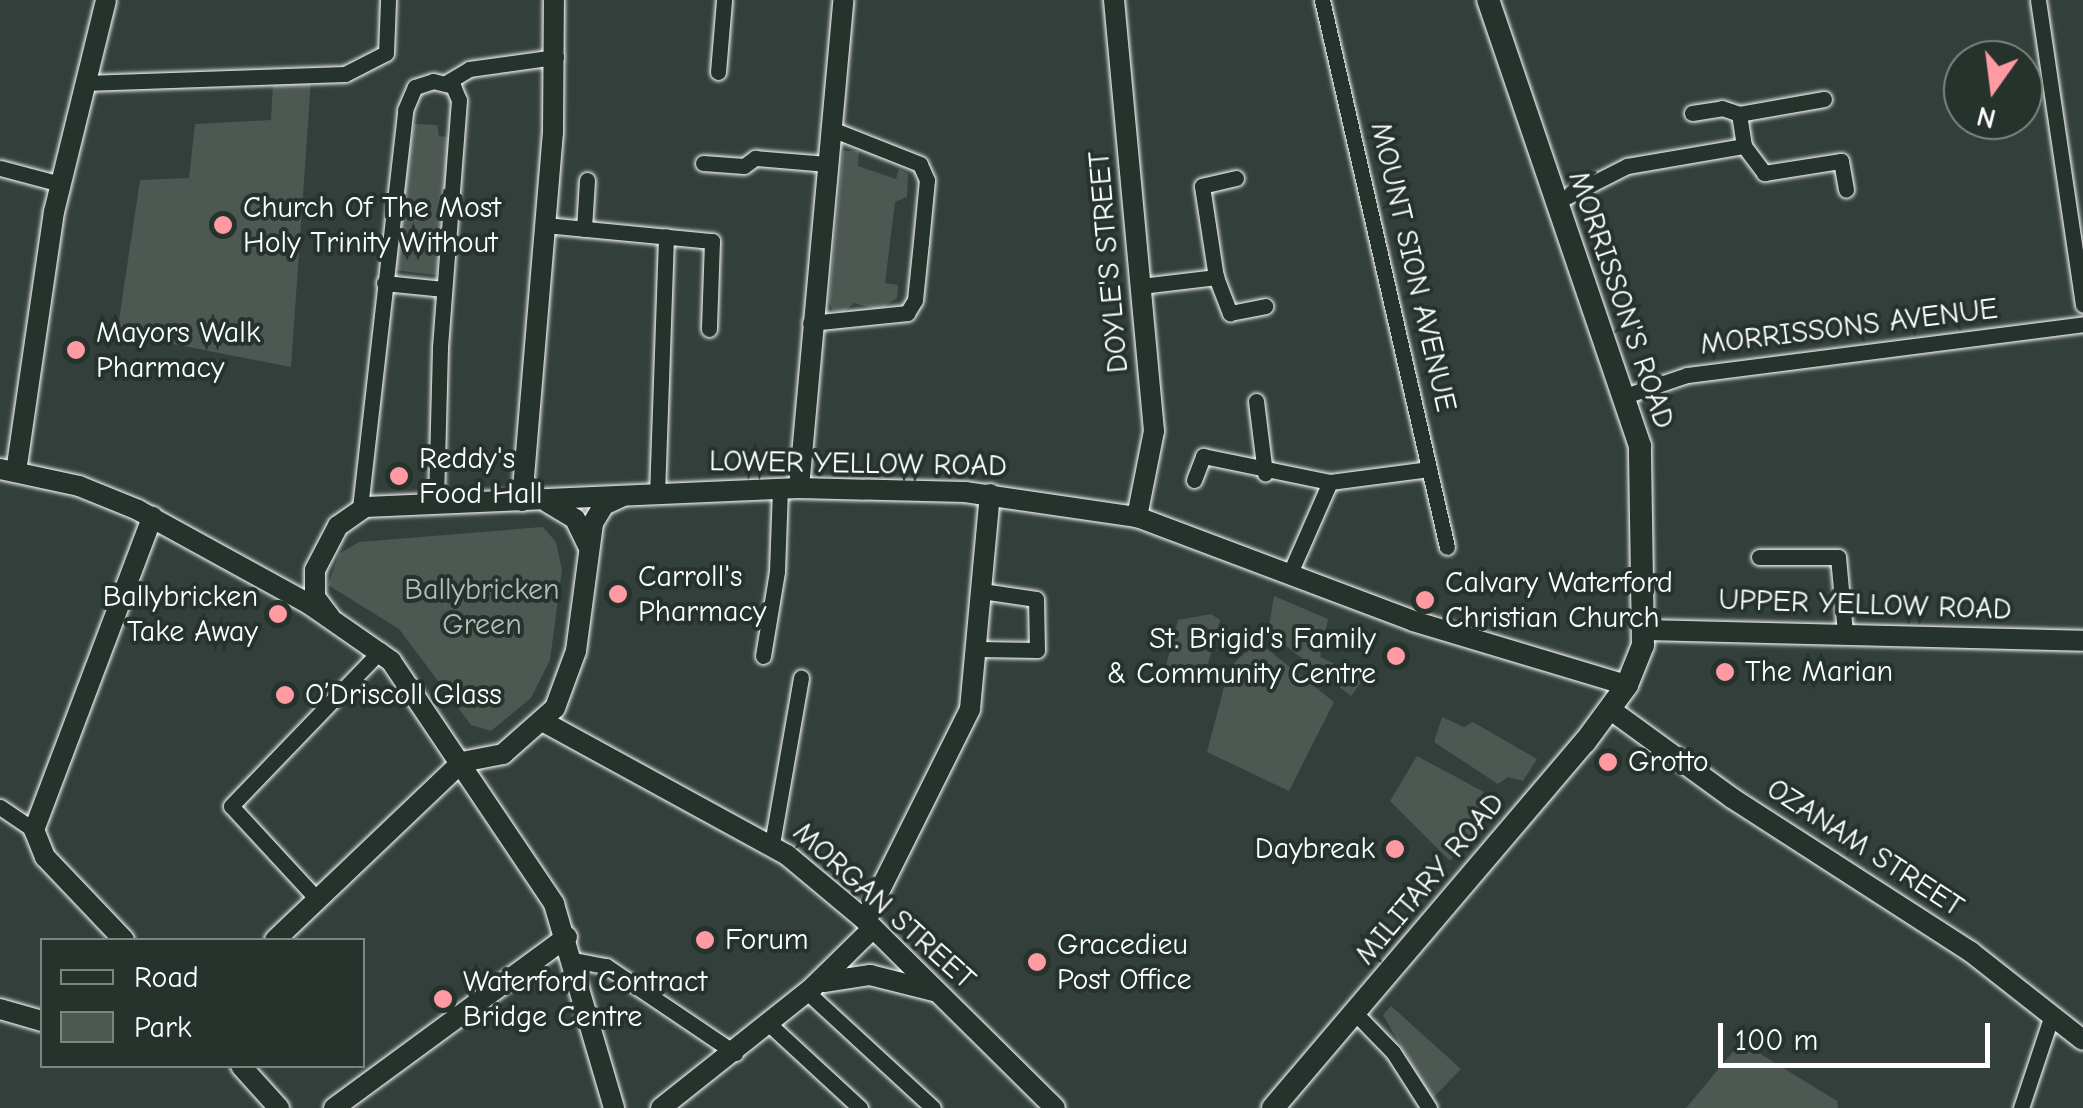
<!DOCTYPE html>
<meta charset="utf-8">
<style>
body{margin:0}
#map{position:relative;width:2083px;height:1108px;overflow:hidden;background:#333f3a;font-family:"Comic Neue",sans-serif}
div>[style]{position:absolute}
.green>*{inset:0;background:#4d5853}
.roads{filter:drop-shadow(0 0 2px #fff) drop-shadow(0 0 2px #fff)}
.minor>*{height:15px;margin:-7.5px;padding:0 7.5px;transform-origin:7.5px;border-radius:7.5px;background:#26332d}
.tertiary>*{height:20px;margin:-10px;padding:0 10px;transform-origin:10px;border-radius:10px;background:#26332d}
.secondary>*{height:22px;margin:-11px;padding:0 11px;transform-origin:11px;border-radius:11px;background:#26332d}
.dots>*{width:28px;height:28px;translate:-50% -50%;box-sizing:border-box;border:5px solid #26332d;border-radius:50%}
span{translate:-50% -50%;white-space:nowrap;text-align:center;line-height:1.15;-webkit-text-stroke:8px #26332d;paint-order:stroke}
.poi-label{font-size:30px;color:#fff}
.left{translate:0 -50%;text-align:left}
.right{translate:-100% -50%;text-align:right}
.street-label{font-size:30px;color:#fff}
.park-label{font-size:30px;color:#b8bcba}
.legend{position:absolute;left:40px;top:938px;width:325px;height:130px;box-sizing:border-box;background:#26332d;border:2px solid #7d8581;margin:0;padding:12px 18px;list-style:none;font-size:30px;color:#fff}
.legend li{display:flex;align-items:center;gap:20px;height:50px}
.legend b{width:50px;border:2px solid #7d8581}
.north{position:absolute;left:1943px;top:40px;width:100px;height:100px;box-sizing:border-box;background:#26332d;border:2px solid #7d8581;border-radius:50%;rotate:194deg;font-size:28px;font-weight:700;line-height:40px;text-align:center;color:#fff}
.north::after{content:'';display:block;margin:auto;width:35px;height:45px;background:#ff9aa2;clip-path:polygon(50% 0,100% 100%,50% 72%,0 100%)}
.scale{position:absolute;left:1718px;top:1023px;width:272px;height:45px;box-sizing:border-box;border:5px solid #fff;border-top:0;padding-left:12px;font-size:30px;line-height:35px;white-space:nowrap;color:#fff;-webkit-text-stroke:8px #26332d;paint-order:stroke}
</style>
<div id="map">
<div class="green">
<i style="clip-path:polygon(311px 80px,291px 367px,117px 333px,140px 180px,189px 178px,195px 124px,271px 120px,273px 82px)"></i>
<i style="clip-path:polygon(414px 124px,437px 125px,439px 136px,449px 137px,437px 275px,393px 270px)"></i>
<i style="clip-path:polygon(843px 151px,859px 151px,858px 166px,896px 179px,899px 169px,908px 174px,907px 197px,895px 202px,885px 283px,898px 285px,897px 298px,879px 310px,854px 303px,844px 312px,833px 311px,829px 302px)"></i>
<i style="clip-path:polygon(543px 527px,556px 542px,562px 570px,550px 660px,531px 698px,491px 731px,471px 725px,399px 629px,328px 585px,339px 554px,359px 542px)"></i>
<i style="clip-path:polygon(1274px 596px,1328px 619px,1320px 657px,1364px 678px,1351px 696px,1268px 632px)"></i>
<i style="clip-path:polygon(1211px 614px,1220px 620px,1204px 679px,1165px 669px,1178px 620px)"></i>
<i style="clip-path:polygon(1257px 641px,1334px 702px,1289px 791px,1207px 752px,1229px 668px)"></i>
<i style="clip-path:polygon(1442px 717px,1464px 727px,1473px 722px,1537px 759px,1523px 781px,1508px 777px,1498px 784px,1434px 742px)"></i>
<i style="clip-path:polygon(1417px 756px,1484px 792px,1478px 800px,1484px 822px,1450px 861px,1390px 801px)"></i>
<i style="clip-path:polygon(1391px 1006px,1461px 1069px,1432px 1099px,1383px 1015px)"></i>
<i style="clip-path:polygon(1741px 1042px,1837px 1101px,1838px 1108px,1686px 1108px)"></i>
</div>
<div class="roads">
<div class="minor">
<i style="left:1322px;top:0;width:561px;rotate:77.13deg"></i>
<i style="left:2038px;top:0;width:308px;rotate:81.6deg"></i>
<i style="left:718px;top:72px;width:72px;rotate:-85.2deg"></i>
<i style="left:85px;top:83px;width:260px;rotate:-2deg"></i>
<i style="left:345px;top:74px;width:46px;rotate:-27.1deg"></i>
<i style="left:386px;top:53px;width:53px;rotate:-87.8deg"></i>
<i style="left:446px;top:83px;width:27px;rotate:-31deg"></i>
<i style="left:469px;top:69px;width:88px;rotate:-7.9deg"></i>
<i style="left:1824px;top:99px;width:86px;rotate:170deg"></i>
<i style="left:1739px;top:114px;width:32px;rotate:81deg"></i>
<i style="left:1744px;top:146px;width:34px;rotate:53deg"></i>
<i style="left:1764px;top:173px;width:78px;rotate:-8.9deg"></i>
<i style="left:1841px;top:161px;width:29px;rotate:80deg"></i>
<i style="left:1692px;top:113px;width:30px;rotate:-9deg"></i>
<i style="left:1722px;top:108px;width:18px;rotate:19deg"></i>
<i style="left:703px;top:163px;width:41px;rotate:4.2deg"></i>
<i style="left:744px;top:166px;width:14px;rotate:-36deg"></i>
<i style="left:755px;top:158px;width:71px;rotate:4.8deg"></i>
<i style="left:0;top:168px;width:62px;rotate:14.9deg"></i>
<i style="left:1236px;top:178px;width:35px;rotate:167deg"></i>
<i style="left:1202px;top:186px;width:92px;rotate:81.3deg"></i>
<i style="left:1216px;top:277px;width:39px;rotate:69deg"></i>
<i style="left:1230px;top:313px;width:36px;rotate:-11deg"></i>
<i style="left:1556px;top:202px;width:80px;rotate:-26.9deg"></i>
<i style="left:1627px;top:166px;width:119px;rotate:-9.7deg"></i>
<i style="left:545px;top:225px;width:168px;rotate:5.5deg"></i>
<i style="left:712px;top:241px;width:88px;rotate:92deg"></i>
<i style="left:584px;top:229px;width:49px;rotate:-86.5deg"></i>
<i style="left:384px;top:283px;width:60px;rotate:5.7deg"></i>
<i style="left:1141px;top:286px;width:76px;rotate:-6.8deg"></i>
<i style="left:810px;top:323px;width:98px;rotate:-5.9deg"></i>
<i style="left:907px;top:313px;width:15px;rotate:-58deg"></i>
<i style="left:915px;top:300px;width:58px;rotate:-84.1deg"></i>
<i style="left:921px;top:242px;width:62px;rotate:-84.5deg"></i>
<i style="left:927px;top:180px;width:17px;rotate:-114deg"></i>
<i style="left:920px;top:164px;width:98px;rotate:-158.4deg"></i>
<i style="left:1625px;top:396px;width:65px;rotate:-18.7deg"></i>
<i style="left:1687px;top:375px;width:399px;rotate:-7.3deg"></i>
<i style="left:1256px;top:401px;width:73px;rotate:82.9deg"></i>
<i style="left:1194px;top:480px;width:26px;rotate:-69deg"></i>
<i style="left:1203px;top:456px;width:130px;rotate:11.6deg"></i>
<i style="left:1330px;top:482px;width:100px;rotate:-7.5deg"></i>
<i style="left:657px;top:495px;width:259px;rotate:-88deg"></i>
<i style="left:360px;top:508px;width:401px;rotate:-83.5deg"></i>
<i style="left:405px;top:110px;width:25px;rotate:-67deg"></i>
<i style="left:415px;top:87px;width:19px;rotate:-18deg"></i>
<i style="left:433px;top:81px;width:21px;rotate:14deg"></i>
<i style="left:453px;top:86px;width:15px;rotate:67deg"></i>
<i style="left:459px;top:100px;width:249px;rotate:94.4deg"></i>
<i style="left:440px;top:348px;width:155px;rotate:91.5deg"></i>
<i style="left:1759px;top:557px;width:79px"></i>
<i style="left:1838px;top:557px;width:76px;rotate:84.7deg"></i>
<i style="left:1290px;top:573px;width:99px;rotate:-66.3deg"></i>
<i style="left:978px;top:649px;width:59px;rotate:1deg"></i>
<i style="left:1037px;top:650px;width:51px;rotate:-91.1deg"></i>
<i style="left:1036px;top:599px;width:55px;rotate:-171.6deg"></i>
<i style="left:763px;top:656px;width:86px;rotate:-80.6deg"></i>
<i style="left:777px;top:571px;width:83px;rotate:-87.9deg"></i>
<i style="left:0;top:807px;width:41px;rotate:34.1deg"></i>
<i style="left:772px;top:844px;width:169px;rotate:-80.1deg"></i>
<i style="left:316px;top:898px;width:125px;rotate:-132.7deg"></i>
<i style="left:231px;top:806px;width:216px;rotate:-46.1deg"></i>
<i style="left:574px;top:960px;width:33px;rotate:11deg"></i>
<i style="left:606px;top:966px;width:156px;rotate:34deg"></i>
<i style="left:807px;top:992px;width:171px;rotate:42.6deg"></i>
<i style="left:1355px;top:1013px;width:54px;rotate:45.7deg"></i>
<i style="left:1393px;top:1052px;width:67px;rotate:57.3deg"></i>
<i style="left:769px;top:1024px;width:124px;rotate:42.7deg"></i>
<i style="left:2021px;top:1108px;width:98px;rotate:-71.6deg"></i>
</div>
<div class="tertiary">
<i style="left:1114px;top:0;width:433px;rotate:84.7deg"></i>
<i style="left:1154px;top:431px;width:88px;rotate:101.2deg"></i>
<i style="left:0;top:469px;width:81px;rotate:12.1deg"></i>
<i style="left:79px;top:486px;width:64px;rotate:22.1deg"></i>
<i style="left:138px;top:510px;width:195px;rotate:28.8deg"></i>
<i style="left:309px;top:604px;width:100px;rotate:34.8deg"></i>
<i style="left:391px;top:661px;width:293px;rotate:56.1deg"></i>
<i style="left:554px;top:904px;width:213px;rotate:73.6deg"></i>
<i style="left:16px;top:472px;width:263px;rotate:-81.7deg"></i>
<i style="left:54px;top:212px;width:218px;rotate:-76.2deg"></i>
<i style="left:799px;top:488px;width:490px;rotate:-84.8deg"></i>
<i style="left:522px;top:501px;width:369px;rotate:-85.2deg"></i>
<i style="left:553px;top:133px;width:133px;rotate:-89.6deg"></i>
<i style="left:547px;top:502px;width:33px;rotate:31deg"></i>
<i style="left:575px;top:519px;width:32px;rotate:64deg"></i>
<i style="left:330px;top:617px;width:25px;rotate:-127deg"></i>
<i style="left:315px;top:597px;width:27px;rotate:-90deg"></i>
<i style="left:315px;top:570px;width:50px;rotate:-62.4deg"></i>
<i style="left:338px;top:526px;width:33px;rotate:-35deg"></i>
<i style="left:365px;top:507px;width:434px;rotate:-2.5deg"></i>
<i style="left:799px;top:488px;width:166px;rotate:1.4deg"></i>
<i style="left:965px;top:492px;width:174px;rotate:8.3deg"></i>
<i style="left:1137px;top:517px;width:295px;rotate:20.6deg"></i>
<i style="left:1413px;top:621px;width:223px;rotate:16.7deg"></i>
<i style="left:1645px;top:630px;width:438px;rotate:1.4deg"></i>
<i style="left:1611px;top:710px;width:150px;rotate:36deg"></i>
<i style="left:1732px;top:798px;width:284px;rotate:32.8deg"></i>
<i style="left:1971px;top:952px;width:142px;rotate:38.2deg"></i>
<i style="left:544px;top:722px;width:277px;rotate:28.7deg"></i>
<i style="left:787px;top:855px;width:102px;rotate:39.8deg"></i>
<i style="left:865px;top:920px;width:267px;rotate:44.7deg"></i>
<i style="left:462px;top:762px;width:42px;rotate:-11deg"></i>
<i style="left:503px;top:754px;width:69px;rotate:-41.5deg"></i>
<i style="left:555px;top:708px;width:61px;rotate:-69.8deg"></i>
<i style="left:576px;top:651px;width:129px;rotate:-82.4deg"></i>
<i style="left:593px;top:523px;width:21px;rotate:-59deg"></i>
<i style="left:604px;top:505px;width:19px;rotate:-25deg"></i>
<i style="left:865px;top:920px;width:236px;rotate:-63.5deg"></i>
<i style="left:970px;top:709px;width:216px;rotate:-84.7deg"></i>
<i style="left:124px;top:940px;width:115px;rotate:-133.6deg"></i>
<i style="left:45px;top:857px;width:29px;rotate:-112deg"></i>
<i style="left:34px;top:830px;width:335px;rotate:-69.3deg"></i>
<i style="left:275px;top:940px;width:258px;rotate:-43.6deg"></i>
<i style="left:824px;top:982px;width:47px;rotate:-8.7deg"></i>
<i style="left:870px;top:975px;width:69px;rotate:14.2deg"></i>
<i style="left:0;top:1009px;width:44px;rotate:15.9deg"></i>
<i style="left:241px;top:1066px;width:57px;rotate:47.9deg"></i>
<i style="left:334px;top:1108px;width:289px;rotate:-36.3deg"></i>
<i style="left:661px;top:1108px;width:194px;rotate:-38.5deg"></i>
<i style="left:813px;top:987px;width:84px;rotate:-44.5deg"></i>
</div>
<div class="secondary">
<i style="left:1273px;top:1108px;width:481px;rotate:-49.6deg"></i>
<i style="left:1585px;top:742px;width:71px;rotate:-53.6deg"></i>
<i style="left:1627px;top:685px;width:43px;rotate:-68.2deg"></i>
<i style="left:1643px;top:645px;width:199px;rotate:-90.9deg"></i>
<i style="left:1640px;top:446px;width:471px;rotate:-108.8deg"></i>
</div>
</div>
<div class="dots">
<i style="left:223px;top:225px;background:#ff9aa2"></i>
<i style="left:76px;top:350px;background:#ff9aa2"></i>
<i style="left:399px;top:476px;background:#ff9aa2"></i>
<i style="left:618px;top:594px;background:#ff9aa2"></i>
<i style="left:1425px;top:600px;background:#ff9aa2"></i>
<i style="left:278px;top:614px;background:#ff9aa2"></i>
<i style="left:1396px;top:656px;background:#ff9aa2"></i>
<i style="left:1725px;top:672px;background:#ff9aa2"></i>
<i style="left:285px;top:695px;background:#ff9aa2"></i>
<i style="left:1608px;top:762px;background:#ff9aa2"></i>
<i style="left:1395px;top:849px;background:#ff9aa2"></i>
<i style="left:705px;top:940px;background:#ff9aa2"></i>
<i style="left:1037px;top:962px;background:#ff9aa2"></i>
<i style="left:443px;top:999px;background:#ff9aa2"></i>
</div>
<div class="poi-label">
<span class="left" style="left:243px;top:225px">Church Of The Most<br>Holy Trinity Without</span>
<span class="left" style="left:96px;top:350px">Mayors Walk<br>Pharmacy</span>
<span class="left" style="left:419px;top:476px">Reddy's<br>Food Hall</span>
<span class="left" style="left:638px;top:594px">Carroll's<br>Pharmacy</span>
<span class="left" style="left:1445px;top:600px">Calvary Waterford<br>Christian Church</span>
<span class="right" style="left:258px;top:614px">Ballybricken<br>Take Away</span>
<span class="right" style="left:1376px;top:656px">St. Brigid's Family<br>&amp; Community Centre</span>
<span class="left" style="left:1745px;top:672px">The Marian</span>
<span class="left" style="left:305px;top:695px">O’Driscoll Glass</span>
<span class="left" style="left:1628px;top:762px">Grotto</span>
<span class="right" style="left:1375px;top:849px">Daybreak</span>
<span class="left" style="left:725px;top:940px">Forum</span>
<span class="left" style="left:1057px;top:962px">Gracedieu<br>Post Office</span>
<span class="left" style="left:463px;top:999px">Waterford Contract<br>Bridge Centre</span>
</div>
<div class="street-label">
<span style="left:1109px;top:262px;rotate:-95deg">DOYLE'S STREET</span>
<span style="left:1413px;top:267px;rotate:77deg">MOUNT SION AVENUE</span>
<span style="left:1621px;top:300px;rotate:71deg">MORRISSON'S ROAD</span>
<span style="left:1849px;top:327px;rotate:-7deg">MORRISSONS AVENUE</span>
<span style="left:858px;top:464px;rotate:1deg">LOWER YELLOW ROAD</span>
<span style="left:1865px;top:605px;rotate:2deg">UPPER YELLOW ROAD</span>
<span style="left:1865px;top:848px;rotate:33deg">OZANAM STREET</span>
<span style="left:1430px;top:879px;rotate:-50deg">MILITARY ROAD</span>
<span style="left:884px;top:906px;rotate:42deg">MORGAN STREET</span>
</div>
<div class="park-label">
<span style="left:482px;top:607px">Ballybricken<br>Green</span>
</div>
<ul class="legend">
<li><b style="height:12px;background:#26332d"></b>Road</li>
<li><b style="height:28px;background:#4d5853"></b>Park</li>
</ul>
<div class="north">N</div>
<div class="scale">100 m</div>
</div>
